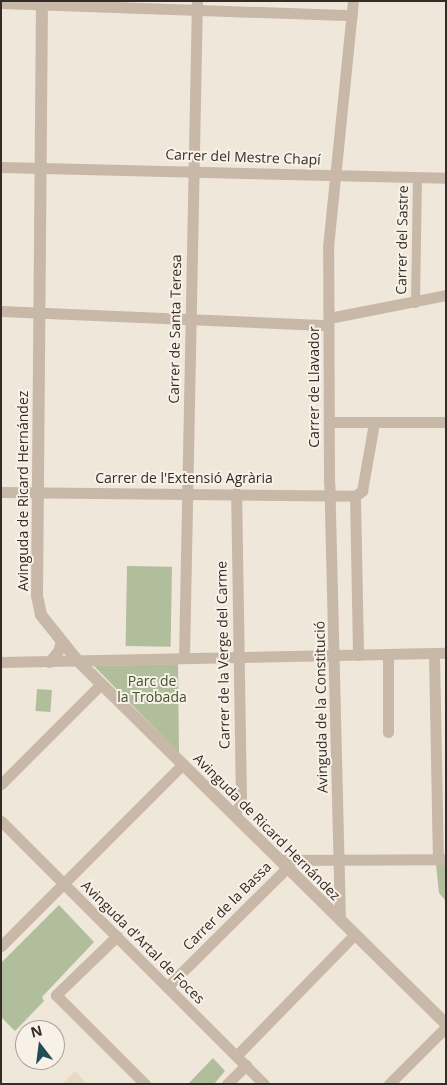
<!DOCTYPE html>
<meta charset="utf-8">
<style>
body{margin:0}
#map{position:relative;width:447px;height:1085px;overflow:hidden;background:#f0e7db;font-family:"Open Sans",sans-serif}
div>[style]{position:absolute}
.green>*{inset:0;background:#b1be9c;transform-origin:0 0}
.plaza>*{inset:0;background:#e7d9c3}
.pedestrian>*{height:9px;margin:-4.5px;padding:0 4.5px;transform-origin:4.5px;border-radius:4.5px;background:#c8b8a8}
.minor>*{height:11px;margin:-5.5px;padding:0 5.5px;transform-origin:5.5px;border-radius:5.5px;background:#c8b8a8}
.tertiary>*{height:12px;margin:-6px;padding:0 6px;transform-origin:6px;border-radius:6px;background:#c8b8a8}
span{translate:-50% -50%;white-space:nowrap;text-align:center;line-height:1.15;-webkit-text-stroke:4px #f8f1e7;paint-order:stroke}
.street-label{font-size:14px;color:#352c28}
.park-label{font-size:14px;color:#42522d}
.frame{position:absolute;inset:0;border:2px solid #352c28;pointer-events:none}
.north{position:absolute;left:15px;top:1020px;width:50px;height:50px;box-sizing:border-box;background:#f8f1e7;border:1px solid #aaa29b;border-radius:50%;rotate:345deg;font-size:14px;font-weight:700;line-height:20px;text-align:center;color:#352c28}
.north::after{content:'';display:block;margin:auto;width:18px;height:22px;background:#204e54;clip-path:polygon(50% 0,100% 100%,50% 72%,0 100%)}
</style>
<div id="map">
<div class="green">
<i style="left:127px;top:566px;width:45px;height:80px;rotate:1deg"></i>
<i style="clip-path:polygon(178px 664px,179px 753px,94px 666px)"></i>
<i style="left:37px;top:689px;width:15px;height:22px;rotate:4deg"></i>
<i style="clip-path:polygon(436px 864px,446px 864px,446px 901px,439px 893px)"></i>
<i style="clip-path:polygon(59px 905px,94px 942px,42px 997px,44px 1001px,15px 1031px,1px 1017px,1px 963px)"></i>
<i style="clip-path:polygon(213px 1058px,225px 1071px,214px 1084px,188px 1084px)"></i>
</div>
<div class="plaza">
<i style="clip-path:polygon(75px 1071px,87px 1084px,62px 1084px)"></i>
</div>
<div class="pedestrian">
<i style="left:415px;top:303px;width:126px;rotate:-89.1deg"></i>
</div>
<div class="minor">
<i style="left:1px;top:3px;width:351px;rotate:2deg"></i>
<i style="left:1px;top:167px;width:445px;rotate:1.4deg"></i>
<i style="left:1px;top:311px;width:327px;rotate:2.5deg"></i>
<i style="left:329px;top:318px;width:119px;rotate:-11.1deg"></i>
<i style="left:330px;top:422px;width:116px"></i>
<i style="left:1px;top:492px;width:354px;rotate:0.6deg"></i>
<i style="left:355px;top:496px;width:9px;rotate:-36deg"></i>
<i style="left:362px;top:491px;width:69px;rotate:-80deg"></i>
<i style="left:355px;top:496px;width:159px;rotate:88.9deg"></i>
<i style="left:434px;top:654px;width:205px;rotate:88.9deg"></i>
<i style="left:388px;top:655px;width:77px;rotate:90deg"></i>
<i style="left:184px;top:658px;width:657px;rotate:-88.87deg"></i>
<i style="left:1px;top:662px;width:445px;rotate:-1.2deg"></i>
<i style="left:49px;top:662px;width:14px;rotate:-51deg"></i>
<i style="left:58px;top:651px;width:10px;rotate:-73deg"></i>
<i style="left:1px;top:784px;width:141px;rotate:-45deg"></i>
<i style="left:234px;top:814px;width:13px;rotate:-58deg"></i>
<i style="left:241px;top:803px;width:310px;rotate:-90.9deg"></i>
<i style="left:1px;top:821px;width:372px;rotate:45deg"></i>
<i style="left:280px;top:860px;width:165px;rotate:-0.3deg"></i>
<i style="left:340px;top:920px;width:438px;rotate:-91.4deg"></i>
<i style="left:329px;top:482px;width:235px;rotate:-90.2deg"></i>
<i style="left:328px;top:247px;width:247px;rotate:-84.2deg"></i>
<i style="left:117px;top:936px;width:85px;rotate:136deg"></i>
<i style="left:56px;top:995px;width:126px;rotate:45deg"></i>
<i style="left:1px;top:946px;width:256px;rotate:-45deg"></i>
<i style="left:167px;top:987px;width:169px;rotate:-44.8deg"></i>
<i style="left:237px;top:1055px;width:168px;rotate:-45.7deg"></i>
<i style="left:227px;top:1084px;width:27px;rotate:-45deg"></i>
<i style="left:389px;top:1084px;width:81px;rotate:-45deg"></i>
</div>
<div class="tertiary">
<i style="left:42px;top:1px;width:595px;rotate:90.48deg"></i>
<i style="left:37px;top:596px;width:19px;rotate:78deg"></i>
<i style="left:41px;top:615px;width:58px;rotate:51.3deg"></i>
<i style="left:77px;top:660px;width:518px;rotate:44.61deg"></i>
</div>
<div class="street-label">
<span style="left:243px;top:157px;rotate:2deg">Carrer del Mestre Chapí</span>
<span style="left:402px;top:240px;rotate:-89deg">Carrer del Sastre</span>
<span style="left:175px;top:329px;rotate:-89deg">Carrer de Santa Teresa</span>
<span style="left:314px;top:387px;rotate:-90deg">Carrer de Llavador</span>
<span style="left:184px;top:478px">Carrer de l'Extensió Agrària</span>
<span style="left:23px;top:491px;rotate:-90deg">Avinguda de Ricard Hernández</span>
<span style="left:223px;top:655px;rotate:-91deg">Carrer de la Verge del Carme</span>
<span style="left:321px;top:707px;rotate:-91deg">Avinguda de la Constitució</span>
<span style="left:267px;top:827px;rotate:45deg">Avinguda de Ricard Hernández</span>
<span style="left:227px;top:906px;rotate:-45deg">Carrer de la Bassa</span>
<span style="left:143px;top:942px;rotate:45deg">Avinguda d'Artal de Foces</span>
</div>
<div class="park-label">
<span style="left:152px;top:689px">Parc de<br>la Trobada</span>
</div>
<div class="frame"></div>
<div class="north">N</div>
</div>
